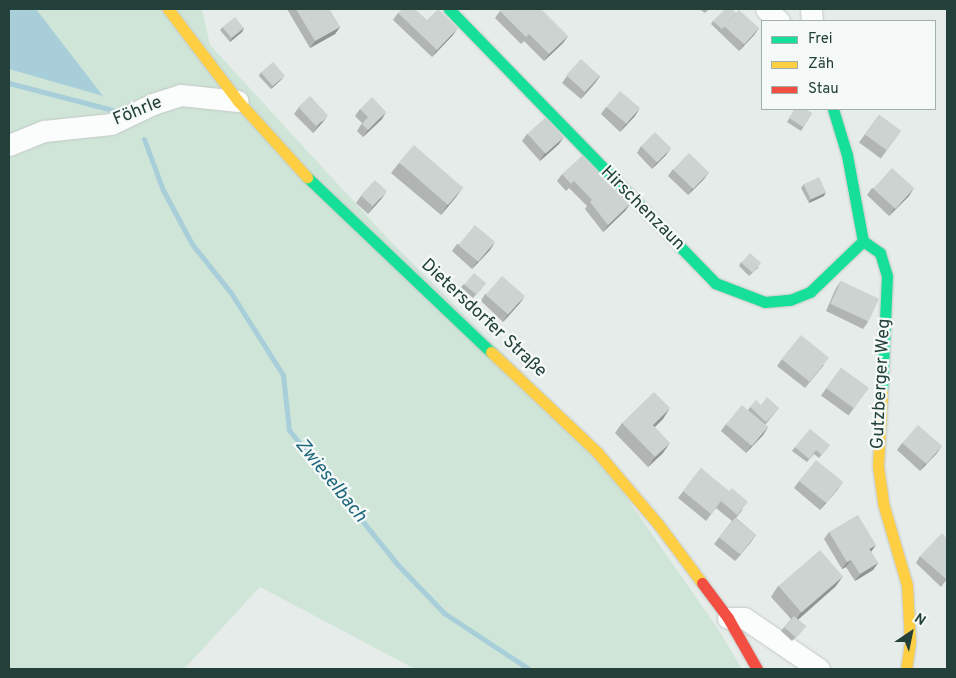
<!DOCTYPE html>
<meta charset="utf-8">
<style>
body{margin:0}
#map{position:relative;width:956px;height:678px;overflow:hidden;background:#e6ece9;font-family:Overpass,sans-serif}
div>[style]{position:absolute}
.green>*{inset:0;background:#cfe5d7}
.water>*{inset:0;background:#a8cfd9}
.stream>*{height:5px;margin:-2.5px;padding:0 2.5px;transform-origin:2.5px;border-radius:2.5px;background:#a8cfd9}
.roads{filter:drop-shadow(0 0 1px #c3c9c6) drop-shadow(0 0 1px #c3c9c6)}
.street>*{height:21px;margin:-10.5px;padding:0 10.5px;transform-origin:10.5px;border-radius:10.5px;background:#fbfcfc}
.fast>*{height:11px;margin:-5.5px;padding:0 5.5px;transform-origin:5.5px;border-radius:5.5px;background:#16e098}
.slow>*{height:11px;margin:-5.5px;padding:0 5.5px;transform-origin:5.5px;border-radius:5.5px;background:#ffcf43}
.jam>*{height:11px;margin:-5.5px;padding:0 5.5px;transform-origin:5.5px;border-radius:5.5px;background:#f24e42}
.wall>*{inset:0;background:#b0b5b4;transform-origin:0 0}
.shaded-wall>*{inset:0;background:#909492}
.building>*{inset:0;background:#cdd3d1;transform-origin:0 0}
span{translate:-50% -50%;white-space:nowrap;text-align:center;line-height:1.15;-webkit-text-stroke:4.5px #f5faf8;paint-order:stroke}
.street-label{font-size:18px;color:#23403a}
.water-label{font-size:19px;color:#1d667c;font-style:italic}
.frame{position:absolute;inset:0;border:10px solid #23403a;pointer-events:none}
.legend{position:absolute;left:761px;top:20px;width:175px;height:90px;box-sizing:border-box;background:#f5faf8;border:1px solid #a1b0ac;margin:0;padding:6px 9px;list-style:none;font-size:15px;color:#23403a}
.legend li{display:flex;align-items:center;gap:10px;height:25px}
.legend b{width:25px;border:1px solid #a1b0ac}
.north{position:absolute;left:886px;top:608px;width:50px;height:50px;-webkit-text-stroke:4px #f5faf8;paint-order:stroke;rotate:34deg;font-size:14px;font-weight:700;line-height:20px;text-align:center;color:#23403a}
.north::after{content:'';display:block;margin:auto;width:18px;height:22px;background:#23403a;clip-path:polygon(50% 0,100% 100%,50% 72%,0 100%)}
</style>
<div id="map">
<div class="green">
<i style="clip-path:polygon(9px 9px,202px 9px,210px 45px,391px 242px,578px 428px,718px 629px,742px 669px,415px 669px,260px 587px,184px 669px,9px 669px)"></i>
</div>
<div class="water">
<i style="clip-path:polygon(9px 9px,36px 9px,103px 96px,9px 69px)"></i>
</div>
<div class="stream">
<i style="left:9px;top:83px;width:107px;rotate:14.6deg"></i>
<i style="left:144px;top:139px;width:54px;rotate:69.6deg"></i>
<i style="left:163px;top:190px;width:61px;rotate:61.8deg"></i>
<i style="left:192px;top:244px;width:63px;rotate:51.5deg"></i>
<i style="left:231px;top:293px;width:97px;rotate:57.6deg"></i>
<i style="left:283px;top:375px;width:55px;rotate:83.8deg"></i>
<i style="left:289px;top:430px;width:172px;rotate:51.1deg"></i>
<i style="left:397px;top:564px;width:68px;rotate:46.2deg"></i>
<i style="left:444px;top:613px;width:102px;rotate:33.4deg"></i>
</div>
<div class="roads">
<div class="street">
<i style="left:766px;top:9px;width:18px;rotate:43deg"></i>
<i style="left:811px;top:11px;width:10px;rotate:84deg"></i>
<i style="left:9px;top:145px;width:38px;rotate:-22deg"></i>
<i style="left:44px;top:131px;width:67px;rotate:-6deg"></i>
<i style="left:111px;top:124px;width:47px;rotate:-25.5deg"></i>
<i style="left:153px;top:104px;width:29px;rotate:-18deg"></i>
<i style="left:181px;top:95px;width:57px;rotate:6deg"></i>
<i style="left:728px;top:618px;width:16px"></i>
<i style="left:744px;top:618px;width:91px;rotate:34.2deg"></i>
</div>
<div class="fast">
<i style="left:449px;top:9px;width:382px;rotate:45.8deg"></i>
<i style="left:715px;top:283px;width:53px;rotate:20.8deg"></i>
<i style="left:765px;top:302px;width:25px;rotate:-5deg"></i>
<i style="left:790px;top:300px;width:22px;rotate:-22deg"></i>
<i style="left:810px;top:292px;width:74px;rotate:-43.9deg"></i>
<i style="left:833px;top:109px;width:48px;rotate:73.1deg"></i>
<i style="left:847px;top:155px;width:87px;rotate:79.5deg"></i>
<i style="left:863px;top:241px;width:21px;rotate:35deg"></i>
<i style="left:880px;top:253px;width:24px;rotate:73deg"></i>
<i style="left:887px;top:276px;width:116px;rotate:92.5deg"></i>
<i style="left:307px;top:177px;width:254px;rotate:43.6deg"></i>
</div>
<div class="slow">
<i style="left:168px;top:9px;width:116px;rotate:52.7deg"></i>
<i style="left:238px;top:101px;width:103px;rotate:47.8deg"></i>
<i style="left:491px;top:352px;width:146px;rotate:43.3deg"></i>
<i style="left:597px;top:452px;width:94px;rotate:49.7deg"></i>
<i style="left:658px;top:524px;width:74px;rotate:53.3deg"></i>
<i style="left:882px;top:392px;width:74px;rotate:93.1deg"></i>
<i style="left:878px;top:466px;width:37px;rotate:82deg"></i>
<i style="left:883px;top:503px;width:85px;rotate:73.7deg"></i>
<i style="left:907px;top:585px;width:57px;rotate:87deg"></i>
<i style="left:910px;top:642px;width:27px;rotate:98deg"></i>
</div>
<div class="jam">
<i style="left:702px;top:583px;width:44px;rotate:53.4deg"></i>
<i style="left:728px;top:618px;width:59px;rotate:60.4deg"></i>
</div>
</div>
<div class="wall">
<i style="clip-path:polygon(287px 9px,329px 9px,340px 27px,335px 34px,310px 48px)"></i>
<i style="clip-path:polygon(699px 9px,709px 9px,705px 13px)"></i>
<i style="clip-path:polygon(500px 11px,568px 36px,563px 43px,544px 61px,524px 41px,521px 44px,495px 18px)"></i>
<i style="clip-path:polygon(398px 13px,427px 20px,453px 35px,432px 57px,393px 20px)"></i>
<i style="clip-path:polygon(736px 13px,759px 28px,754px 35px,739px 51px,711px 24px,713px 21px)"></i>
<i style="clip-path:polygon(223px 27px,244px 28px,242px 32px,230px 42px,220px 30px)"></i>
<i style="clip-path:polygon(261px 72px,282px 79px,271px 89px,259px 76px)"></i>
<i style="clip-path:polygon(567px 76px,600px 76px,595px 83px,581px 99px,562px 83px)"></i>
<i style="clip-path:polygon(299px 107px,323px 122px,313px 133px,294px 114px)"></i>
<i style="clip-path:polygon(606px 107px,635px 116px,620px 132px,601px 114px)"></i>
<i style="clip-path:polygon(360px 109px,382px 119px,363px 137px,357px 131px,362px 123px,355px 116px)"></i>
<i style="clip-path:polygon(795px 109px,812px 113px,801px 131px,787px 122px)"></i>
<i style="left:879px;top:115px;width:27px;height:34px;rotate:36deg"></i>
<i style="clip-path:polygon(527px 134px,559px 144px,540px 161px,522px 141px)"></i>
<i style="clip-path:polygon(641px 146px,666px 155px,652px 169px,637px 153px)"></i>
<i style="clip-path:polygon(399px 163px,463px 187px,456px 197px,441px 215px,391px 173px)"></i>
<i style="clip-path:polygon(673px 169px,709px 172px,704px 179px,688px 195px,668px 176px)"></i>
<i style="clip-path:polygon(562px 174px,630px 204px,625px 211px,603px 232px,585px 209px,587px 206px,569px 188px,566px 191px,557px 181px)"></i>
<i style="clip-path:polygon(804px 184px,824px 196px,809px 203px,801px 188px)"></i>
<i style="clip-path:polygon(872px 188px,909px 196px,889px 216px,867px 195px)"></i>
<i style="clip-path:polygon(361px 196px,382px 198px,368px 214px,356px 203px)"></i>
<i style="clip-path:polygon(457px 244px,490px 250px,472px 269px,452px 251px)"></i>
<i style="clip-path:polygon(741px 262px,759px 267px,749px 276px,739px 266px)"></i>
<i style="clip-path:polygon(841px 281px,868px 322px,863px 329px,826px 311px,836px 288px)"></i>
<i style="clip-path:polygon(486px 283px,473px 298px,461px 287px,464px 284px)"></i>
<i style="clip-path:polygon(485px 294px,520px 303px,503px 322px,481px 301px)"></i>
<i style="clip-path:polygon(782px 359px,824px 365px,805px 388px,777px 366px)"></i>
<i style="left:841px;top:368px;width:34px;height:34px;rotate:36deg"></i>
<i style="clip-path:polygon(761px 405px,779px 408px,765px 425px,768px 427px,763px 435px,746px 453px,721px 431px,726px 424px,748px 410px,750px 407px)"></i>
<i style="clip-path:polygon(663px 419px,655px 427px,663px 453px,648px 467px,615px 433px,622px 423px)"></i>
<i style="clip-path:polygon(902px 443px,937px 453px,920px 471px,897px 450px)"></i>
<i style="clip-path:polygon(830px 445px,819px 458px,814px 454px,807px 462px,792px 451px,795px 447px)"></i>
<i style="clip-path:polygon(701px 468px,743px 509px,736px 518px,756px 535px,735px 561px,714px 544px,732px 521px,716px 508px,706px 521px,678px 498px)"></i>
<i style="clip-path:polygon(799px 481px,838px 489px,820px 510px,794px 488px)"></i>
<i style="clip-path:polygon(829px 532px,871px 552px,878px 563px,873px 570px,855px 581px,846px 567px,842px 569px,824px 539px)"></i>
<i style="clip-path:polygon(920px 556px,947px 579px,941px 587px,916px 563px)"></i>
<i style="clip-path:polygon(778px 586px,836px 586px,798px 620px,806px 626px,792px 641px,781px 631px,791px 619px,771px 597px)"></i>
</div>
<div class="shaded-wall">
<i style="clip-path:polygon(340px 27px,335px 34px,310px 48px,315px 41px)"></i>
<i style="clip-path:polygon(244px 28px,242px 32px,230px 42px,232px 38px)"></i>
<i style="clip-path:polygon(458px 28px,453px 35px,432px 57px,437px 50px)"></i>
<i style="clip-path:polygon(759px 28px,754px 35px,739px 51px,744px 44px)"></i>
<i style="clip-path:polygon(568px 36px,563px 43px,544px 61px,549px 54px)"></i>
<i style="clip-path:polygon(285px 76px,282px 79px,271px 89px,273px 86px)"></i>
<i style="clip-path:polygon(600px 76px,595px 83px,581px 99px,586px 92px)"></i>
<i style="clip-path:polygon(640px 108px,635px 116px,620px 132px,625px 125px)"></i>
<i style="clip-path:polygon(386px 112px,382px 119px,363px 137px,368px 130px)"></i>
<i style="clip-path:polygon(328px 115px,323px 122px,313px 133px,318px 126px)"></i>
<i style="clip-path:polygon(564px 137px,559px 144px,540px 161px,544px 154px)"></i>
<i style="clip-path:polygon(671px 148px,666px 155px,652px 169px,657px 162px)"></i>
<i style="clip-path:polygon(709px 172px,704px 179px,688px 195px,693px 188px)"></i>
<i style="clip-path:polygon(463px 187px,456px 197px,441px 215px,448px 204px)"></i>
<i style="clip-path:polygon(914px 188px,909px 196px,889px 216px,894px 209px)"></i>
<i style="clip-path:polygon(387px 191px,382px 198px,368px 214px,373px 207px)"></i>
<i style="clip-path:polygon(826px 192px,824px 196px,809px 203px,811px 199px)"></i>
<i style="clip-path:polygon(630px 204px,625px 211px,603px 232px,608px 225px)"></i>
<i style="clip-path:polygon(495px 242px,490px 250px,472px 269px,477px 262px)"></i>
<i style="clip-path:polygon(525px 296px,520px 303px,503px 322px,508px 314px)"></i>
<i style="clip-path:polygon(670px 408px,663px 419px,646px 435px,653px 425px)"></i>
<i style="clip-path:polygon(768px 427px,763px 435px,746px 453px,751px 446px)"></i>
<i style="clip-path:polygon(670px 443px,663px 453px,648px 467px,655px 457px)"></i>
<i style="clip-path:polygon(942px 446px,937px 453px,920px 471px,925px 464px)"></i>
<i style="clip-path:polygon(843px 482px,838px 489px,820px 510px,825px 503px)"></i>
<i style="clip-path:polygon(756px 535px,751px 542px,735px 561px,740px 554px)"></i>
<i style="clip-path:polygon(876px 545px,871px 552px,869px 549px)"></i>
<i style="clip-path:polygon(851px 560px,846px 567px,842px 569px,847px 562px)"></i>
<i style="clip-path:polygon(878px 563px,873px 570px,855px 581px,860px 574px)"></i>
<i style="clip-path:polygon(843px 576px,836px 586px,794px 623px,801px 612px)"></i>
</div>
<div class="building">
<i style="clip-path:polygon(296px 9px,329px 9px,340px 27px,315px 41px)"></i>
<i style="clip-path:polygon(402px 9px,415px 9px,427px 20px,438px 9px,458px 28px,437px 50px,398px 13px)"></i>
<i style="clip-path:polygon(502px 9px,541px 9px,568px 36px,549px 54px,529px 34px,526px 37px,500px 11px)"></i>
<i style="clip-path:polygon(725px 9px,732px 9px,736px 13px,722px 29px,713px 21px)"></i>
<i style="left:739px;top:10px;width:27px;height:22px;rotate:42deg"></i>
<i style="left:235px;top:17px;width:14px;height:16px;rotate:51deg"></i>
<i style="left:581px;top:59px;width:25px;height:22px;rotate:42deg"></i>
<i style="left:273px;top:62px;width:18px;height:16px;rotate:49deg"></i>
<i style="left:620px;top:91px;width:26px;height:21px;rotate:40deg"></i>
<i style="left:310px;top:96px;width:26px;height:16px;rotate:47deg"></i>
<i style="clip-path:polygon(372px 97px,386px 112px,368px 130px,362px 124px,368px 117px,360px 109px)"></i>
<i style="clip-path:polygon(795px 109px,806px 109px,812px 113px,803px 127px,789px 118px)"></i>
<i style="left:879px;top:115px;width:27px;height:24px;rotate:36deg"></i>
<i style="left:546px;top:117px;width:27px;height:25px;rotate:48deg"></i>
<i style="left:655px;top:132px;width:23px;height:20px;rotate:45deg"></i>
<i style="left:414px;top:145px;width:65px;height:23px;rotate:41deg"></i>
<i style="left:689px;top:153px;width:28px;height:23px;rotate:44deg"></i>
<i style="clip-path:polygon(583px 155px,630px 204px,608px 225px,590px 202px,592px 200px,574px 181px,571px 184px,562px 174px)"></i>
<i style="left:892px;top:168px;width:30px;height:28px;rotate:42deg"></i>
<i style="left:819px;top:177px;width:17px;height:17px;rotate:65deg"></i>
<i style="left:375px;top:180px;width:16px;height:21px;rotate:43deg"></i>
<i style="left:475px;top:225px;width:26px;height:26px;rotate:40deg"></i>
<i style="left:750px;top:253px;width:15px;height:13px;rotate:42deg"></i>
<i style="left:474px;top:273px;width:16px;height:15px;rotate:40deg"></i>
<i style="left:502px;top:276px;width:30px;height:25px;rotate:41deg"></i>
<i style="left:841px;top:281px;width:42px;height:25px;rotate:25deg"></i>
<i style="left:801px;top:335px;width:36px;height:31px;rotate:39deg"></i>
<i style="left:841px;top:368px;width:34px;height:25px;rotate:36deg"></i>
<i style="clip-path:polygon(654px 392px,670px 408px,653px 425px,670px 443px,655px 457px,622px 423px)"></i>
<i style="clip-path:polygon(767px 397px,779px 408px,766px 422px,750px 407px,756px 400px,761px 405px)"></i>
<i style="left:742px;top:405px;width:34px;height:25px;rotate:40deg"></i>
<i style="left:918px;top:425px;width:32px;height:24px;rotate:41deg"></i>
<i style="clip-path:polygon(810px 429px,830px 445px,822px 455px,816px 450px,809px 459px,795px 447px)"></i>
<i style="left:816px;top:460px;width:35px;height:27px;rotate:39deg"></i>
<i style="clip-path:polygon(701px 468px,729px 491px,732px 488px,748px 502px,737px 515px,721px 501px,711px 514px,683px 491px)"></i>
<i style="clip-path:polygon(858px 515px,876px 545px,869px 549px,878px 563px,860px 574px,851px 560px,847px 562px,829px 532px)"></i>
<i style="left:735px;top:518px;width:27px;height:25px;rotate:39deg"></i>
<i style="clip-path:polygon(942px 533px,947px 539px,947px 578px,946px 579px,920px 556px)"></i>
<i style="left:820px;top:550px;width:35px;height:55px;rotate:49deg"></i>
<i style="left:794px;top:616px;width:16px;height:15px;rotate:40deg"></i>
</div>
<div class="street-label">
<span style="left:138px;top:112px;rotate:-22deg">Föhrle</span>
<span style="left:642px;top:209px;rotate:45deg">Hirschenzaun</span>
<span style="left:483px;top:319px;rotate:43deg">Dietersdorfer Straße</span>
<span style="left:882px;top:384px;rotate:-87deg">Gutzberger Weg</span>
</div>
<div class="water-label">
<span style="left:330px;top:481px;rotate:51deg">Zwieselbach</span>
</div>
<div class="frame"></div>
<ul class="legend">
<li><b style="height:6px;background:#16e098"></b>Frei</li>
<li><b style="height:6px;background:#ffcf43"></b>Zäh</li>
<li><b style="height:6px;background:#f24e42"></b>Stau</li>
</ul>
<div class="north">N</div>
</div>
